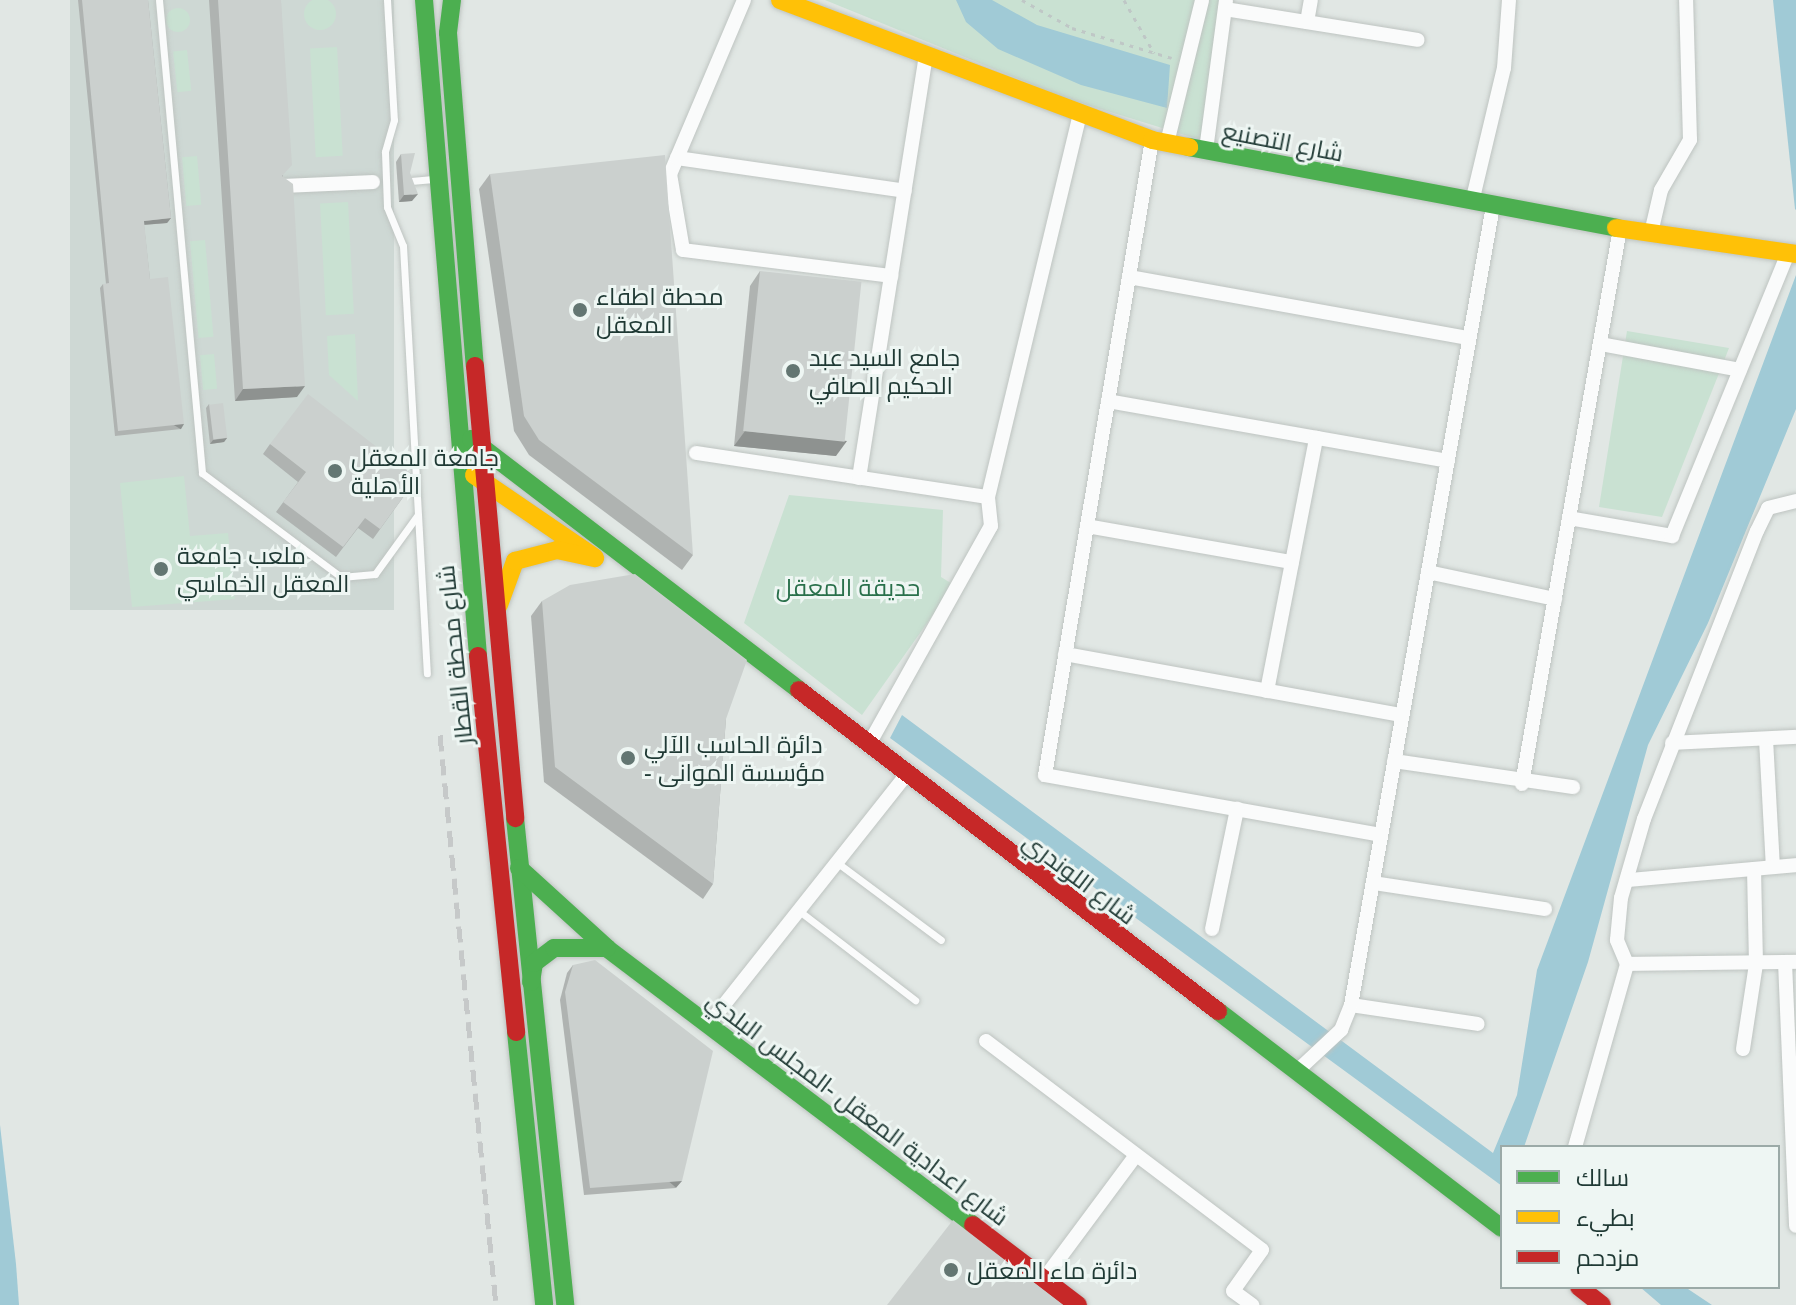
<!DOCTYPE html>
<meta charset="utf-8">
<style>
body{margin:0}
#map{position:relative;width:1796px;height:1305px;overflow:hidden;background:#e1e7e4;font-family:"Noto Sans",Cairo,sans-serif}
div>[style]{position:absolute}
.built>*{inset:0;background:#ced8d4;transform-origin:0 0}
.green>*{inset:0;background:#c9e1d2;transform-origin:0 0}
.round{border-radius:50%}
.water>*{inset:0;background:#a0cad6}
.path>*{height:3px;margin-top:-1.5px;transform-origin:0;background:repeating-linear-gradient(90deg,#bfc7c6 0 4px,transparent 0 10px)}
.roads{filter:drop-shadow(0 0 2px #bec4c1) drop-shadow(0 0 2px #bec4c1)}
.lane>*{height:7px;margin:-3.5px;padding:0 3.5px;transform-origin:3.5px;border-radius:3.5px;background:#fafbfb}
.street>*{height:14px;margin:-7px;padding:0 7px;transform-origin:7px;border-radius:7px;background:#fafbfb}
.fast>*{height:18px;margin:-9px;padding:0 9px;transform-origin:9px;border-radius:9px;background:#4caf50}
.slow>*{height:18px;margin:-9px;padding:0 9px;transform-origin:9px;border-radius:9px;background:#ffc107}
.jam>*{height:18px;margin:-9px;padding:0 9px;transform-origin:9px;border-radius:9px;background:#c62828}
.rail>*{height:5px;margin-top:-2.5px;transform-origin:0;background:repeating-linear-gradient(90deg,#c6c9c9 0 16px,transparent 0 24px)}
.wall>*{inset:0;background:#afb3b1}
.shaded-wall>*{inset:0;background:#8e9290;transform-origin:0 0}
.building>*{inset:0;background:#cbd0ce;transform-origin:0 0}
.dots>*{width:22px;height:22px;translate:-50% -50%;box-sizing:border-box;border:4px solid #eef6f3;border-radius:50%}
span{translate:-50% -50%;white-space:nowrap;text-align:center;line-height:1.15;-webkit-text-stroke:6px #eef6f3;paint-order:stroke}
.street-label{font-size:24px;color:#1f3934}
.poi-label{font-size:24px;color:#1f3934}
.left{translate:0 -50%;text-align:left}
.park-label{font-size:24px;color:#29704b}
.legend{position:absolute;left:1500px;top:1145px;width:280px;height:144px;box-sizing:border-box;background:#eef6f3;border:2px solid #9baaa7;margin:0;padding:10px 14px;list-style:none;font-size:24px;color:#1f3934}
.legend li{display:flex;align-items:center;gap:16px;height:40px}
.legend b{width:40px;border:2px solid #9baaa7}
</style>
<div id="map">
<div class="built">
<i style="left:70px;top:0;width:324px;height:610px"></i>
</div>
<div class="green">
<i class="round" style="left:304px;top:-2px;width:32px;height:32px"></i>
<i style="clip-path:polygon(825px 0,1221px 0,1201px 140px,1065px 98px)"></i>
<i class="round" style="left:166px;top:8px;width:24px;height:24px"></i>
<i style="left:337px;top:47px;width:109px;height:27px;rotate:87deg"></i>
<i style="left:187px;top:50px;width:41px;height:14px;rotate:84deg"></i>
<i style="left:197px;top:156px;width:49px;height:15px;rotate:85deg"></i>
<i style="left:348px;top:202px;width:112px;height:28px;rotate:87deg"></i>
<i style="left:205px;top:240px;width:97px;height:15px;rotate:85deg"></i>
<i style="clip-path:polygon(1627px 331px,1729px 348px,1662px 517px,1599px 507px)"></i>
<i style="clip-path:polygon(355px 334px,358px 401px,329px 375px,327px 336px)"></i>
<i style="left:214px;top:354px;width:35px;height:14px;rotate:85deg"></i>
<i style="clip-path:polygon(184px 476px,190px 536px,228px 533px,235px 599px,132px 607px,120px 483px)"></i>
<i style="clip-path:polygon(789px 495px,943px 510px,941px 577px,954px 585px,862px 715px,744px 623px)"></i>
</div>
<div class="water">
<i style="clip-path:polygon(956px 0,992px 0,1037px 25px,1170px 65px,1167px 108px,1081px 85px,998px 49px,966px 22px)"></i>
<i style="clip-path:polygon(1773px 0,1796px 0,1796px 210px,1795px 209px)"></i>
<i style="clip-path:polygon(1796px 275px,1796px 409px,1708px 623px,1648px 745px,1588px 962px,1524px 1147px,1502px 1147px,1502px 1186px,890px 738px,902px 715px,1493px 1153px,1517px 1095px,1537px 970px)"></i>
<i style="clip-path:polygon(0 1125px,16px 1264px,19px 1305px,0 1305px)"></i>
<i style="clip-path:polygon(1640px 1287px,1685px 1287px,1712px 1305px,1661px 1305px)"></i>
</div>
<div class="path">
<i style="left:1022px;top:0;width:57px;rotate:29.2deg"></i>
<i style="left:1072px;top:28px;width:104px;rotate:16.7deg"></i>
<i style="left:1124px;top:0;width:61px;rotate:60.5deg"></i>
</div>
<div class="roads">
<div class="lane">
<i style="left:159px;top:0;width:475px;rotate:84.8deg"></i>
<i style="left:202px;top:473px;width:174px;rotate:36.8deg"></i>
<i style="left:341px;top:577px;width:34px;rotate:-5deg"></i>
<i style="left:375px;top:574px;width:72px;rotate:-54.1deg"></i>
<i style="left:387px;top:0;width:120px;rotate:86.7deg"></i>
<i style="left:394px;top:120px;width:33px;rotate:106deg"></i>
<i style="left:385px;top:152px;width:55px;rotate:87.9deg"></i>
<i style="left:387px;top:207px;width:42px;rotate:67.7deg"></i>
<i style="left:403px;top:246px;width:428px;rotate:86.8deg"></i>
<i style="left:411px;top:181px;width:22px;rotate:-5deg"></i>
<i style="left:835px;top:861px;width:132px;rotate:36.7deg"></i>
<i style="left:798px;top:910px;width:148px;rotate:37.6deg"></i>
</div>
<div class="street">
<i style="left:744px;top:0;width:189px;rotate:113deg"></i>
<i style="left:670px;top:174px;width:77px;rotate:80.3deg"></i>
<i style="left:683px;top:250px;width:210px;rotate:7.1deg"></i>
<i style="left:1225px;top:9px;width:195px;rotate:9.1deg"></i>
<i style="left:1307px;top:22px;width:22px;rotate:-80deg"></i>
<i style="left:1152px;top:140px;width:644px;rotate:99.56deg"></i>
<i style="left:1045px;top:775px;width:341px;rotate:10.1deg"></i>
<i style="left:1167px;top:143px;width:147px;rotate:-76.2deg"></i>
<i style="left:1206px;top:150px;width:151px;rotate:-82.4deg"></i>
<i style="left:677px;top:158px;width:230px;rotate:8.2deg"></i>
<i style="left:284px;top:186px;width:89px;rotate:-2.6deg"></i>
<i style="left:1472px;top:202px;width:138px;rotate:-76.6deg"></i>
<i style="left:1504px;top:68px;width:68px;rotate:-85.8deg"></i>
<i style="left:1651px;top:233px;width:44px;rotate:-76.9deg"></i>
<i style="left:1661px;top:190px;width:58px;rotate:-59.9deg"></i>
<i style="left:1690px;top:140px;width:140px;rotate:-91.6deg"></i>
<i style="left:1129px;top:277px;width:345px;rotate:10.2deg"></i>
<i style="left:1600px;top:344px;width:142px;rotate:10.5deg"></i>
<i style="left:1108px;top:401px;width:345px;rotate:10deg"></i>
<i style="left:696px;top:453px;width:295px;rotate:8.6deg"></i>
<i style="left:859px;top:478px;width:427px;rotate:-81deg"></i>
<i style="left:1569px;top:518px;width:105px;rotate:9.9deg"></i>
<i style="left:1672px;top:536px;width:306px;rotate:-67.7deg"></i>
<i style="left:1087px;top:526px;width:208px;rotate:10deg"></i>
<i style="left:1428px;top:572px;width:130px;rotate:12deg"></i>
<i style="left:1065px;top:654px;width:342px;rotate:10.3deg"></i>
<i style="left:1267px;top:691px;width:258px;rotate:-79deg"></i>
<i style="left:1766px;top:739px;width:128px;rotate:86.9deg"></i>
<i style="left:1672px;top:743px;width:124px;rotate:-2.8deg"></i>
<i style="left:868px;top:746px;width:252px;rotate:-60.8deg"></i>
<i style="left:991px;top:526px;width:29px;rotate:-96deg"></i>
<i style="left:988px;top:497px;width:394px;rotate:-76.5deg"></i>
<i style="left:1394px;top:761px;width:181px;rotate:8.3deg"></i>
<i style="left:1522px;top:784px;width:564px;rotate:-79.99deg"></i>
<i style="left:1629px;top:880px;width:168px;rotate:-5.1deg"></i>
<i style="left:1373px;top:883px;width:174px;rotate:8.6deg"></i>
<i style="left:1212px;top:929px;width:123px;rotate:-78.2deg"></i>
<i style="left:1785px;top:962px;width:264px;rotate:87.6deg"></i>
<i style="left:1627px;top:964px;width:169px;rotate:-0.7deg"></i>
<i style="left:1351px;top:1005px;width:128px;rotate:8.5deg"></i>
<i style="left:708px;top:1025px;width:319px;rotate:-51.6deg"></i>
<i style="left:986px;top:1041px;width:346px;rotate:37.1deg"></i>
<i style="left:1262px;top:1250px;width:50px;rotate:125.3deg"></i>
<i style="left:1233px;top:1291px;width:24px;rotate:36deg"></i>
<i style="left:1743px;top:1049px;width:86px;rotate:-81.3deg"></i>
<i style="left:1756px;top:964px;width:95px;rotate:-91.2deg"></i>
<i style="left:1296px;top:1072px;width:62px;rotate:-43deg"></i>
<i style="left:1341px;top:1030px;width:27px;rotate:-68deg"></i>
<i style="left:1351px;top:1005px;width:812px;rotate:-79.92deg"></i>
<i style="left:1575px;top:1147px;width:190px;rotate:-74.1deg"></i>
<i style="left:1627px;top:964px;width:26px;rotate:-113deg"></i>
<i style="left:1617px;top:940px;width:42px;rotate:-84.6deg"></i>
<i style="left:1621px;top:898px;width:82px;rotate:-73.8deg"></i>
<i style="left:1644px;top:819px;width:309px;rotate:-68.6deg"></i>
<i style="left:1757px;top:531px;width:25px;rotate:-64deg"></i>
<i style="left:1768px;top:508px;width:29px;rotate:-14deg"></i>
<i style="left:1044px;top:1279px;width:154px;rotate:-53.4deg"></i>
</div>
<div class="fast">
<i style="left:424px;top:0;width:658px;rotate:85.29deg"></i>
<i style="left:452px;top:0;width:33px;rotate:97deg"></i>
<i style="left:448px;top:33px;width:334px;rotate:85.4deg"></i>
<i style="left:1189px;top:147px;width:435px;rotate:10.7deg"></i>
<i style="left:471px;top:439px;width:413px;rotate:37.4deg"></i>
<i style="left:515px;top:818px;width:490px;rotate:84.1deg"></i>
<i style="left:519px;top:868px;width:120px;rotate:42.3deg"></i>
<i style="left:608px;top:949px;width:458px;rotate:37.1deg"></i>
<i style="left:531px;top:982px;width:19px;rotate:-81deg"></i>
<i style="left:534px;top:963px;width:25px;rotate:-37deg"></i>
<i style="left:554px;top:948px;width:53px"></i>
<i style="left:1218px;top:1011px;width:357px;rotate:37.4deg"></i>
<i style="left:516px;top:1032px;width:274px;rotate:84.1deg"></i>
</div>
<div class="slow">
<i style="left:780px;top:0;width:397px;rotate:20.6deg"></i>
<i style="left:1152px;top:140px;width:38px;rotate:11deg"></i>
<i style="left:1616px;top:228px;width:182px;rotate:8.2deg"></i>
<i style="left:474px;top:475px;width:145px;rotate:34.3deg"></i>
<i style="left:499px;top:605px;width:47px;rotate:-70deg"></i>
<i style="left:515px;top:561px;width:43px;rotate:-14.7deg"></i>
<i style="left:557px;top:550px;width:39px;rotate:12deg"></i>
</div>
<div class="jam">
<i style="left:475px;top:366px;width:454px;rotate:84.9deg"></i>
<i style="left:478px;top:656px;width:378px;rotate:84.2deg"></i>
<i style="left:799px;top:690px;width:528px;rotate:37.46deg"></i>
<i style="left:973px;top:1225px;width:132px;rotate:37.3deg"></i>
<i style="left:1579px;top:1287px;width:29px;rotate:38deg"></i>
</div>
</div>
<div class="rail">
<i style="left:440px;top:735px;width:573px;rotate:84.39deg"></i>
</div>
<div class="wall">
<i style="clip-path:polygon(78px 0,148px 0,171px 218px,167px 223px,144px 225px,150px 279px,181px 429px,115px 436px,100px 288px,103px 284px,106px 284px)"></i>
<i style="clip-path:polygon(209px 0,281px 0,283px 177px,297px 397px,235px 401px)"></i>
<i style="clip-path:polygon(401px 154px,410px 173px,412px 201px,399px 202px,396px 162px)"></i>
<i style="clip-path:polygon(490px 174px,693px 555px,682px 570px,529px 455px,514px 431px,479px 189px)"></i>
<i style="clip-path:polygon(760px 271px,836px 456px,734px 446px,750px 286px)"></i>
<i style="clip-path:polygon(209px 404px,227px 438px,224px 442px,210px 444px,206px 408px)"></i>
<i style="clip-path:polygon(270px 444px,417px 478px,373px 539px,358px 528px,336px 557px,276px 512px,298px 482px,263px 454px)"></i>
<i style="clip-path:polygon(542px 601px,726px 719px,713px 884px,703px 899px,544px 782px,531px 616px)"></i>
<i style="clip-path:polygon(573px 965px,676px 1188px,584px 1195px,560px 1000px,567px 973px)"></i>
</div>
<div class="shaded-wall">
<i style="clip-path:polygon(418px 194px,412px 201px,399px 202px,404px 195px)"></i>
<i style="clip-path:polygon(171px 218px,167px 223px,141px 225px,144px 221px)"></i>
<i style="clip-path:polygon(305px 386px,297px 397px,235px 401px,243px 389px)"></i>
<i style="left:184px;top:424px;width:6px;height:66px;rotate:121deg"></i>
<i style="clip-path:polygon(745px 431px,847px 441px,836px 456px,734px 446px)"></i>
<i style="clip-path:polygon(227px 438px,224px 442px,210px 444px,213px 440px)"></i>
<i style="left:682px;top:1181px;width:9px;height:92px;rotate:131deg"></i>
</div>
<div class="building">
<i style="clip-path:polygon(82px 0,148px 0,171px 218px,144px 221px,150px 279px,168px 277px,184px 424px,118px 431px,103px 284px,109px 283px)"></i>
<i style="clip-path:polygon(218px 0,281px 0,292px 165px,282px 176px,293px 184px,305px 386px,243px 389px)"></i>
<i style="clip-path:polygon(415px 153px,410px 173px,418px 194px,404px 195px,401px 154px)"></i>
<i style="clip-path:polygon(665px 155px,693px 555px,539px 440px,524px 416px,490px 174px)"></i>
<i style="left:760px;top:271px;width:102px;height:161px;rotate:6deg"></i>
<i style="clip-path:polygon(308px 394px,417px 478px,380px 529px,365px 518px,343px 547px,283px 502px,306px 472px,270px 444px)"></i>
<i style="left:223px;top:403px;width:35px;height:14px;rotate:83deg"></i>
<i style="clip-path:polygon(635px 574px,747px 660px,726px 719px,713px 884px,555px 767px,542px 601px,570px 585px)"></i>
<i style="clip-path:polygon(595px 960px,713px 1051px,682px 1181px,590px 1188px,565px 992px,573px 965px)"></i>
<i style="clip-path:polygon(953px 1220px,1063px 1305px,887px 1305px)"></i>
</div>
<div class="dots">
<i style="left:580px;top:310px;background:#637672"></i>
<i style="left:793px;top:371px;background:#637672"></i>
<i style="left:335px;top:471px;background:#637672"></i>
<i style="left:161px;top:569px;background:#637672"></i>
<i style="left:628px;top:758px;background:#637672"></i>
<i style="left:951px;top:1270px;background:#637672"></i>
</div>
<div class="street-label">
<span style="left:1283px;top:141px;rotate:11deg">شارع التصنيع</span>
<span style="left:454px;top:655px;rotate:-96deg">شارع محطة القطار</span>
<span style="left:1080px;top:878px;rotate:37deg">شارع اللوندري</span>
<span style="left:858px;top:1108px;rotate:37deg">شارع اعدادية المعقل -المجلس البلدي</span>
</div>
<div class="poi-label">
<span class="left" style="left:596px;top:310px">محطة اطفاء<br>المعقل</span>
<span class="left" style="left:809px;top:371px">جامع السيد عبد<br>الحكيم الصافي</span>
<span class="left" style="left:351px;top:471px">جامعة المعقل<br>الأهلية</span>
<span class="left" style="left:177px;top:569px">ملعب جامعة<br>المعقل الخماسي</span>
<span class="left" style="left:644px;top:758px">دائرة الحاسب الآلي<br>- مؤسسة الموانى</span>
<span class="left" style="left:967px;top:1270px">دائرة ماء المعقل</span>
</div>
<div class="park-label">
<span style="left:848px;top:587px">حديقة المعقل</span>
</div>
<ul class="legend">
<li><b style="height:10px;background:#4caf50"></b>سالك</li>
<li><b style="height:10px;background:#ffc107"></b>بطيء</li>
<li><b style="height:10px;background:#c62828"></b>مزدحم</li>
</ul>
</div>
